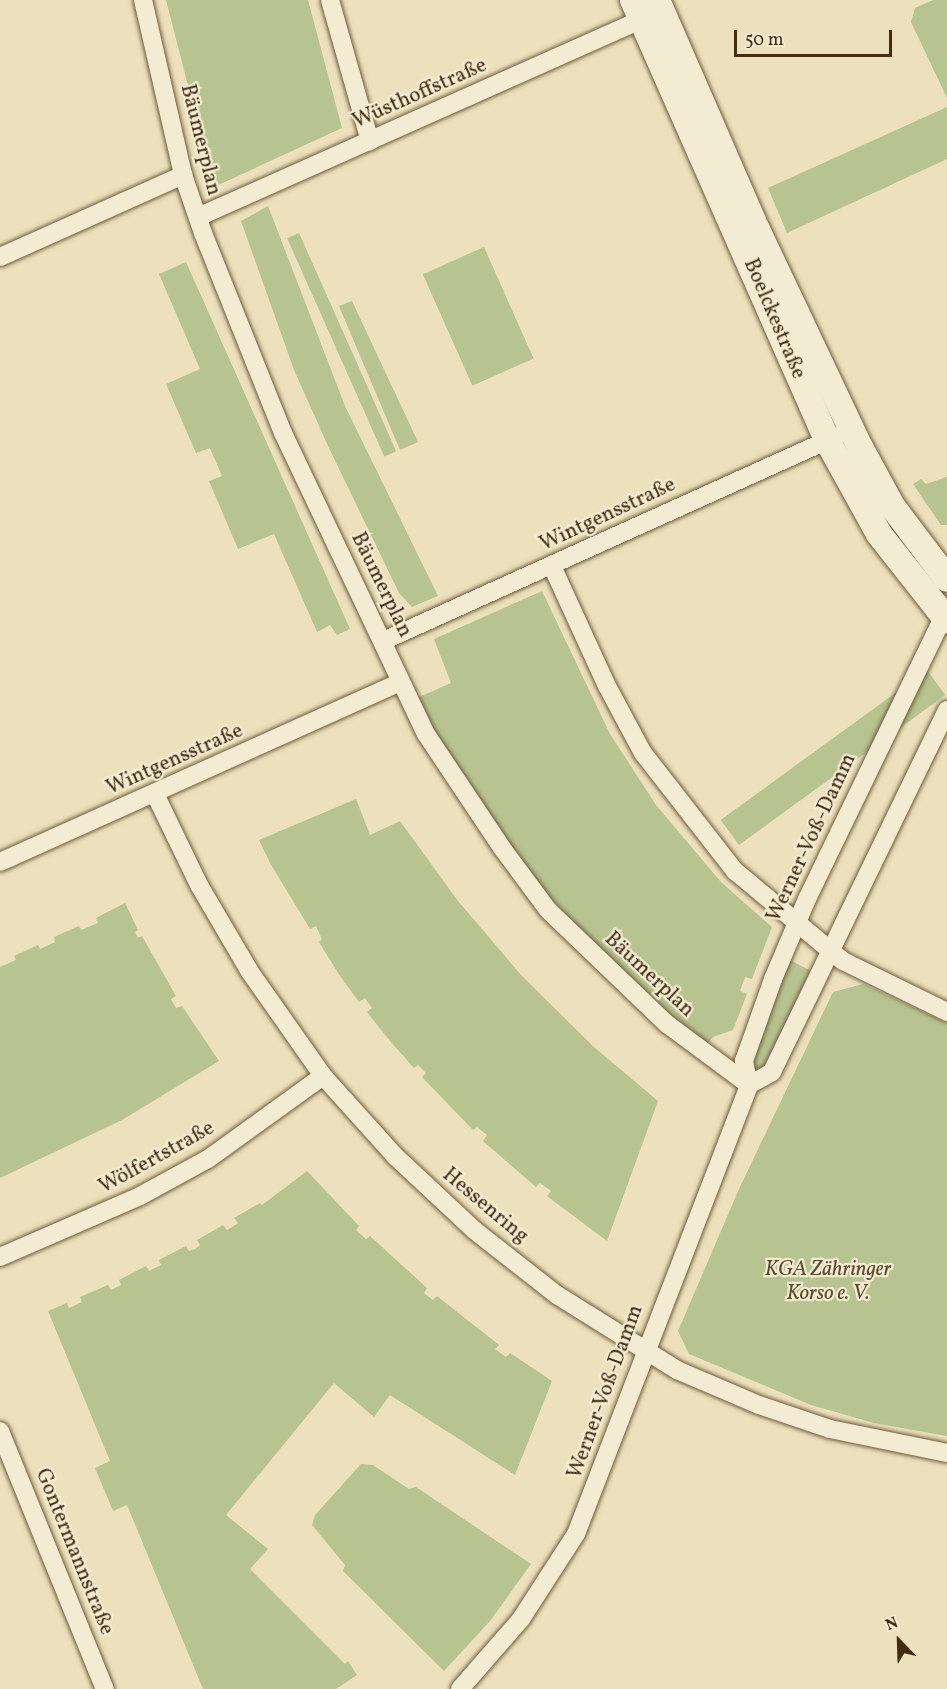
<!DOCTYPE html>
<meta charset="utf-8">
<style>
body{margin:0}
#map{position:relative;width:947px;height:1689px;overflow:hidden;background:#ece1bc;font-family:Vollkorn,serif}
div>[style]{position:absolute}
.green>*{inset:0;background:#b7c391;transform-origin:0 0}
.roads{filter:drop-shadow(0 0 2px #6e593c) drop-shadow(0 0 2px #6e593c)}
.minor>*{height:18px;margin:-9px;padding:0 9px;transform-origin:9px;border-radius:9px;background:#f3ecd3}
.secondary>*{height:26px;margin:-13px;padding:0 13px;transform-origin:13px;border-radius:13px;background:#f3ecd3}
span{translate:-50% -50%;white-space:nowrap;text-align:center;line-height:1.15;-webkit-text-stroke:4.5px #f3ecd3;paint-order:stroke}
.street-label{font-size:21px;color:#442c11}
.park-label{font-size:21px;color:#5b4a2b;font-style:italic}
.north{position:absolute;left:869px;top:1611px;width:60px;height:60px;-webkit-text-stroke:4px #f3ecd3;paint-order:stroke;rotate:337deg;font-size:16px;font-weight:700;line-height:24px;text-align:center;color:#442c11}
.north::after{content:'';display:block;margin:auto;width:21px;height:27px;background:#442c11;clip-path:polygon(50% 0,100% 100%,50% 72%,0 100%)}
.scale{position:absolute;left:734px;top:30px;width:158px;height:27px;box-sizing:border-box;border:3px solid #442c11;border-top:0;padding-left:8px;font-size:18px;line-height:21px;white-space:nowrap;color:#442c11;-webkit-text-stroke:4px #f3ecd3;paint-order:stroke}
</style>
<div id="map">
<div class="green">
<i style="clip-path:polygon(166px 0,308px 0,342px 128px,214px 187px)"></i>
<i style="clip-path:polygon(933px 0,947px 0,947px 98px,911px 22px,915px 8px)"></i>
<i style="clip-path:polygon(947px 107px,947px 159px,787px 233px,768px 188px)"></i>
<i style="clip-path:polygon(268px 206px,345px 406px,438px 596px,412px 607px,399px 593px,328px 446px,294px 370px,241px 221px)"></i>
<i style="left:299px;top:233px;width:239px;height:13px;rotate:66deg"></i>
<i style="left:484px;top:247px;width:122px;height:67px;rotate:66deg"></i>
<i style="clip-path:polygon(186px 262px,350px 629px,337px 635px,330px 625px,317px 632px,274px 534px,238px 549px,209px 481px,222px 476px,210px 448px,196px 453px,166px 384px,200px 369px,159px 274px)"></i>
<i style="clip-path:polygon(352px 301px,418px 442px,400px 450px,339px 306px)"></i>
<i style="clip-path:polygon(947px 477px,947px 525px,941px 525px,913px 484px,921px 479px,926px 484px)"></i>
<i style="clip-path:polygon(542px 591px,610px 734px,656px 805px,721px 882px,772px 927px,752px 979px,745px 977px,740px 991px,747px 994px,733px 1030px,713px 1037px,706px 1045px,650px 1000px,548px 897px,448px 758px,417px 698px,451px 683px,434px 639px)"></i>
<i style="left:927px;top:670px;width:31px;height:255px;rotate:54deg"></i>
<i style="clip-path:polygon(356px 799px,370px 835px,400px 821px,458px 901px,521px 975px,595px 1048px,658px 1101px,607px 1241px,547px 1196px,551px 1191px,540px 1183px,536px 1187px,483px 1141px,487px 1135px,477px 1127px,473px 1130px,422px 1077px,426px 1073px,418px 1065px,414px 1068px,390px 1041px,367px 1012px,372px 1008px,365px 998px,359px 1002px,338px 973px,319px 942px,322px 939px,316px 926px,310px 929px,270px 863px,259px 840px)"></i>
<i style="clip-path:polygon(125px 903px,138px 930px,135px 932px,138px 938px,142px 936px,176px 996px,171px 999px,176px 1008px,182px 1006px,219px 1061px,122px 1120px,0 1178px,0 967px,16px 960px,14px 956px,38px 945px,40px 949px,55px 942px,54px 937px,79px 926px,81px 930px,98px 923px,96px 918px)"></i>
<i style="clip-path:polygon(790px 960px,811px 971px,764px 1068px,758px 1071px,752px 1065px)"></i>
<i style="clip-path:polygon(863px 984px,947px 1023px,947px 1436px,874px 1423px,811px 1405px,689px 1354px,678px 1331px,739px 1189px,833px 992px)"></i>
<i style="clip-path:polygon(307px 1171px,359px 1226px,356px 1230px,366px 1239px,370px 1236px,427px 1288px,424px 1293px,433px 1300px,437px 1296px,499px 1345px,495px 1349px,506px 1357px,510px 1353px,552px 1381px,515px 1475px,390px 1395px,374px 1417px,334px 1383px,226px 1515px,268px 1549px,250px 1569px,345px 1664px,348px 1661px,357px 1675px,336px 1689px,203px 1689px,127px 1505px,113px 1511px,95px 1468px,110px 1461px,48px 1311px,67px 1303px,69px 1308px,82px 1302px,80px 1297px,108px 1285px,111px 1290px,121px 1285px,119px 1280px,146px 1266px,149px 1271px,161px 1265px,159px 1260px,186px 1246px,189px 1251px,195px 1249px,200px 1245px,197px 1240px,223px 1225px,227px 1230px,232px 1227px,238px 1223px,234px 1218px,260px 1203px,262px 1205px)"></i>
<i style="clip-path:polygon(361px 1464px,373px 1465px,409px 1489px,416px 1487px,531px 1564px,490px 1621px,444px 1671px,343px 1571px,345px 1565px,312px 1525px,315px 1515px)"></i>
</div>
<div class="roads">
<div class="minor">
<i style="left:143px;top:0;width:180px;rotate:77.1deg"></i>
<i style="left:183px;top:175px;width:61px;rotate:71deg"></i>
<i style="left:203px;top:233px;width:215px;rotate:68.2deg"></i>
<i style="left:283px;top:433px;width:333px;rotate:64.6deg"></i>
<i style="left:426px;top:734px;width:137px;rotate:56.3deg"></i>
<i style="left:502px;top:848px;width:77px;rotate:53.4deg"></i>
<i style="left:548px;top:910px;width:165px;rotate:43.8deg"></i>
<i style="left:667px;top:1024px;width:102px;rotate:36.6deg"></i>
<i style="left:330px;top:0;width:147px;rotate:74.2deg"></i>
<i style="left:198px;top:217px;width:496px;rotate:-24deg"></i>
<i style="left:0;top:257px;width:201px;rotate:-24.1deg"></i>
<i style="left:552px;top:566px;width:132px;rotate:65.4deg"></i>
<i style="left:607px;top:686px;width:76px;rotate:61.8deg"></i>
<i style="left:643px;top:753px;width:150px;rotate:52.1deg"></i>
<i style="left:735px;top:871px;width:141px;rotate:39.8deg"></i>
<i style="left:843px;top:961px;width:116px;rotate:26.1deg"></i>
<i style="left:383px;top:641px;width:497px;rotate:-24.3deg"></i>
<i style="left:155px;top:794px;width:101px;rotate:64.2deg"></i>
<i style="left:199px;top:885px;width:101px;rotate:59.6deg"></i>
<i style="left:250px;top:972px;width:127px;rotate:54.9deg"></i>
<i style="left:323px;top:1076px;width:108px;rotate:48deg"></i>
<i style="left:395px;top:1156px;width:108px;rotate:43.1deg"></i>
<i style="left:474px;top:1230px;width:105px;rotate:38.1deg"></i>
<i style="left:557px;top:1295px;width:142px;rotate:32deg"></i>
<i style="left:677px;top:1370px;width:89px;rotate:23.1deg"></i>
<i style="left:759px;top:1405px;width:75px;rotate:18.7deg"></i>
<i style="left:830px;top:1429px;width:119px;rotate:11.6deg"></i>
<i style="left:0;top:862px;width:439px;rotate:-24.2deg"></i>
<i style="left:749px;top:1085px;width:26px;rotate:-29deg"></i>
<i style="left:772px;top:1072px;width:402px;rotate:-64.2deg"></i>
<i style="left:0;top:1257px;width:153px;rotate:-23.5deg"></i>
<i style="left:140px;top:1196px;width:77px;rotate:-28.6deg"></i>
<i style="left:208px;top:1159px;width:142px;rotate:-35.8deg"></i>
<i style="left:0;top:1431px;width:279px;rotate:67.9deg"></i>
<i style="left:460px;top:1689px;width:93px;rotate:-48.9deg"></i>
<i style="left:521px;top:1619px;width:101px;rotate:-57.1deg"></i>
<i style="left:576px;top:1534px;width:481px;rotate:-68.9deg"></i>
<i style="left:749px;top:1085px;width:25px;rotate:-102deg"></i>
<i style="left:744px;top:1061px;width:87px;rotate:-70.5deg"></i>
<i style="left:773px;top:979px;width:87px;rotate:-67deg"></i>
<i style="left:807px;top:899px;width:314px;rotate:-64.2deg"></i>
</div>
<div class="secondary">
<i style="left:633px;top:0;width:481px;rotate:66.2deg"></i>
<i style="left:827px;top:440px;width:107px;rotate:61deg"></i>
<i style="left:879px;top:534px;width:110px;rotate:51.7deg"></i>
<i style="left:657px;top:0;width:241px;rotate:66.5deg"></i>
<i style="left:753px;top:221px;width:250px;rotate:64.7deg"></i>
<i style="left:860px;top:447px;width:67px;rotate:61.5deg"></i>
<i style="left:892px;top:506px;width:91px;rotate:53deg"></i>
</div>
</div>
<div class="street-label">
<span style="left:420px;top:94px;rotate:-24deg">Wüsthoffstraße</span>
<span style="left:200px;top:140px;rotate:76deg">Bäumerplan</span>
<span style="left:774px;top:319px;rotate:67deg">Boelckestraße</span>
<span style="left:608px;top:515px;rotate:-25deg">Wintgensstraße</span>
<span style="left:381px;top:585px;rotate:64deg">Bäumerplan</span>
<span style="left:175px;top:760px;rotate:-24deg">Wintgensstraße</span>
<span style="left:812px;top:838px;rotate:-65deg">Werner-Voß-Damm</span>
<span style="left:649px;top:975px;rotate:43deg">Bäumerplan</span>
<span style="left:157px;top:1158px;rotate:-29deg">Wölfertstraße</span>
<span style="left:485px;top:1206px;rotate:40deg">Hessenring</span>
<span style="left:606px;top:1392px;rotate:-70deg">Werner-Voß-Damm</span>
<span style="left:74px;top:1552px;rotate:68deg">Gontermannstraße</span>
</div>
<div class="park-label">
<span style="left:828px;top:1282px">KGA Zähringer<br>Korso e. V.</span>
</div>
<div class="north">N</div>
<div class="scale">50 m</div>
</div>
